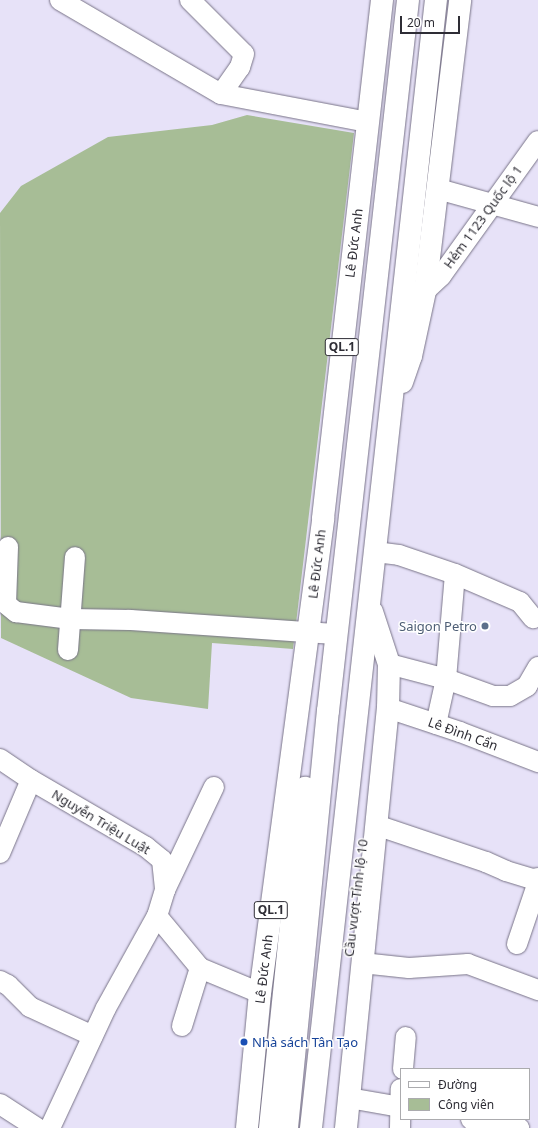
<!DOCTYPE html>
<meta charset="utf-8">
<style>
body{margin:0}
#map{position:relative;width:538px;height:1128px;overflow:hidden;background:#e7e2f8;font-family:"Noto Sans",sans-serif}
div>[style]{position:absolute}
.green>*{inset:0;background:#a7bd96}
.roads{filter:drop-shadow(0 0 1px #797488) drop-shadow(0 0 1px #797488)}
.minor>*{height:20px;margin:-10px;padding:0 10px;transform-origin:10px;border-radius:10px;background:#fff}
.highway>*{height:22px;margin:-11px;padding:0 11px;transform-origin:11px;border-radius:11px;background:#fff}
.dots>*{width:11px;height:11px;translate:-50% -50%;box-sizing:border-box;border:2px solid #fff;border-radius:50%}
span{translate:-50% -50%;white-space:nowrap;text-align:center;line-height:1.15;-webkit-text-stroke:3px #fff;paint-order:stroke}
.shield-label span{padding:1px 3px;background:#fff;border:1px solid;border-radius:3px;-webkit-text-stroke-width:0}
.shield-label{font-size:12px;color:#2e2d35;font-weight:700}
.street-label{font-size:13px;color:#2e2d35}
.service-label{font-size:13px;color:#4e5e75}
.right{translate:-100% -50%;text-align:right}
.transit-label{font-size:13px;color:#164399}
.left{translate:0 -50%;text-align:left}
.legend{position:absolute;left:400px;top:1068px;width:130px;height:52px;box-sizing:border-box;background:#fff;border:1px solid #ababae;margin:0;padding:5px 7px;list-style:none;font-size:12px;color:#2e2d35}
.legend li{display:flex;align-items:center;gap:8px;height:20px}
.legend b{width:20px;border:1px solid #ababae}
.scale{position:absolute;left:400px;top:16px;width:60px;height:18px;box-sizing:border-box;border:2px solid #2e2d35;border-top:0;padding-left:5px;font-size:12px;line-height:14px;white-space:nowrap;color:#2e2d35;-webkit-text-stroke:3px #fff;paint-order:stroke}
</style>
<div id="map">
<div class="green">
<i style="clip-path:polygon(247px 115px,354px 133px,293px 649px,212px 643px,208px 709px,131px 698px,1px 638px,0 213px,21px 186px,108px 137px,212px 125px)"></i>
</div>
<div class="roads">
<div class="minor">
<i style="left:60px;top:0;width:186px;rotate:30.3deg"></i>
<i style="left:221px;top:94px;width:150px;rotate:10.8deg"></i>
<i style="left:190px;top:0;width:76px;rotate:45deg"></i>
<i style="left:244px;top:54px;width:14px;rotate:107deg"></i>
<i style="left:240px;top:67px;width:33px;rotate:125deg"></i>
<i style="left:438px;top:189px;width:104px;rotate:15.6deg"></i>
<i style="left:425px;top:291px;width:22px;rotate:-43deg"></i>
<i style="left:441px;top:276px;width:166px;rotate:-54.3deg"></i>
<i style="left:8px;top:547px;width:57px;rotate:92deg"></i>
<i style="left:6px;top:604px;width:13px;rotate:39deg"></i>
<i style="left:16px;top:612px;width:55px;rotate:7.3deg"></i>
<i style="left:71px;top:619px;width:59px;rotate:1deg"></i>
<i style="left:130px;top:620px;width:206px;rotate:3.9deg"></i>
<i style="left:375px;top:552px;width:24px;rotate:7deg"></i>
<i style="left:399px;top:555px;width:59px;rotate:18.7deg"></i>
<i style="left:455px;top:574px;width:71px;rotate:23.3deg"></i>
<i style="left:520px;top:602px;width:21px;rotate:51deg"></i>
<i style="left:68px;top:650px;width:93px;rotate:-85.7deg"></i>
<i style="left:389px;top:664px;width:59px;rotate:14.7deg"></i>
<i style="left:446px;top:679px;width:50px;rotate:19.9deg"></i>
<i style="left:493px;top:696px;width:17px"></i>
<i style="left:510px;top:696px;width:20px;rotate:-30deg"></i>
<i style="left:527px;top:686px;width:22px;rotate:-60deg"></i>
<i style="left:388px;top:708px;width:76px;rotate:18.4deg"></i>
<i style="left:460px;top:732px;width:84px;rotate:21deg"></i>
<i style="left:436px;top:724px;width:46px;rotate:-77.5deg"></i>
<i style="left:446px;top:679px;width:105px;rotate:-85.1deg"></i>
<i style="left:0;top:759px;width:37px;rotate:34deg"></i>
<i style="left:31px;top:780px;width:133px;rotate:30.2deg"></i>
<i style="left:146px;top:847px;width:21px;rotate:39deg"></i>
<i style="left:162px;top:860px;width:30px;rotate:84deg"></i>
<i style="left:165px;top:890px;width:27px;rotate:107deg"></i>
<i style="left:157px;top:916px;width:67px;rotate:50.4deg"></i>
<i style="left:200px;top:968px;width:65px;rotate:22.6deg"></i>
<i style="left:376px;top:825px;width:116px;rotate:18.6deg"></i>
<i style="left:486px;top:862px;width:22px;rotate:24deg"></i>
<i style="left:506px;top:871px;width:28px;rotate:17deg"></i>
<i style="left:533px;top:879px;width:5px;rotate:-11deg"></i>
<i style="left:0;top:853px;width:79px;rotate:-67deg"></i>
<i style="left:165px;top:890px;width:114px;rotate:-64.6deg"></i>
<i style="left:517px;top:944px;width:65px;rotate:-71.3deg"></i>
<i style="left:362px;top:963px;width:47px;rotate:6.1deg"></i>
<i style="left:409px;top:968px;width:59px;rotate:-3.9deg"></i>
<i style="left:468px;top:964px;width:75px;rotate:20.4deg"></i>
<i style="left:0;top:981px;width:9px;rotate:27deg"></i>
<i style="left:8px;top:985px;width:31px;rotate:45deg"></i>
<i style="left:30px;top:1007px;width:69px;rotate:24.7deg"></i>
<i style="left:182px;top:1026px;width:61px;rotate:-72.8deg"></i>
<i style="left:403px;top:1069px;width:32px;rotate:-85deg"></i>
<i style="left:349px;top:1098px;width:53px;rotate:9.8deg"></i>
<i style="left:0;top:1104px;width:44px;rotate:33deg"></i>
<i style="left:471px;top:1119px;width:49px;rotate:10.6deg"></i>
<i style="left:50px;top:1128px;width:132px;rotate:-65deg"></i>
<i style="left:106px;top:1008px;width:105px;rotate:-61deg"></i>
<i style="left:400px;top:1128px;width:39px;rotate:-89deg"></i>
</div>
<div class="highway">
<i style="left:402px;top:382px;width:28px;rotate:-71deg"></i>
<i style="left:411px;top:356px;width:66px;rotate:-77.8deg"></i>
<i style="left:425px;top:291px;width:293px;rotate:-83.1deg"></i>
<i style="left:247px;top:1128px;width:136px;rotate:-84.5deg"></i>
<i style="left:260px;top:993px;width:479px;rotate:-82.4deg"></i>
<i style="left:323px;top:518px;width:521px;rotate:-83.5deg"></i>
<i style="left:270px;top:1128px;width:342px;rotate:-84.1deg"></i>
<i style="left:287px;top:1128px;width:419px;rotate:-84.4deg"></i>
<i style="left:328px;top:711px;width:715px;rotate:-83.58deg"></i>
<i style="left:311px;top:1128px;width:1135px;rotate:-83.68deg"></i>
<i style="left:346px;top:1128px;width:422px;rotate:-84.3deg"></i>
<i style="left:388px;top:708px;width:44px;rotate:-88.7deg"></i>
<i style="left:389px;top:664px;width:55px;rotate:-108.1deg"></i>
</div>
</div>
<div class="dots">
<i style="left:485px;top:626px;background:#5c6f8a"></i>
<i style="left:244px;top:1042px;background:#1a4fb4"></i>
</div>
<div class="shield-label">
<span style="left:342px;top:347px">QL.1</span>
<span style="left:271px;top:910px">QL.1</span>
</div>
<div class="street-label">
<span style="left:483px;top:217px;rotate:-54deg">Hẻm 1123 Quốc lộ 1</span>
<span style="left:354px;top:243px;rotate:-83deg">Lê Đức Anh</span>
<span style="left:317px;top:564px;rotate:-83deg">Lê Đức Anh</span>
<span style="left:463px;top:734px;rotate:20deg">Lê Đình Cẩn</span>
<span style="left:101px;top:822px;rotate:31deg">Nguyễn Triệu Luật</span>
<span style="left:356px;top:898px;rotate:-83deg">Cầu vượt Tỉnh lộ 10</span>
<span style="left:264px;top:969px;rotate:-83deg">Lê Đức Anh</span>
</div>
<div class="service-label">
<span class="right" style="left:477px;top:626px">Saigon Petro</span>
</div>
<div class="transit-label">
<span class="left" style="left:252px;top:1042px">Nhà sách Tân Tạo</span>
</div>
<ul class="legend">
<li><b style="height:5px;background:#fff"></b>Đường</li>
<li><b style="height:11px;background:#a7bd96"></b>Công viên</li>
</ul>
<div class="scale">20 m</div>
</div>
